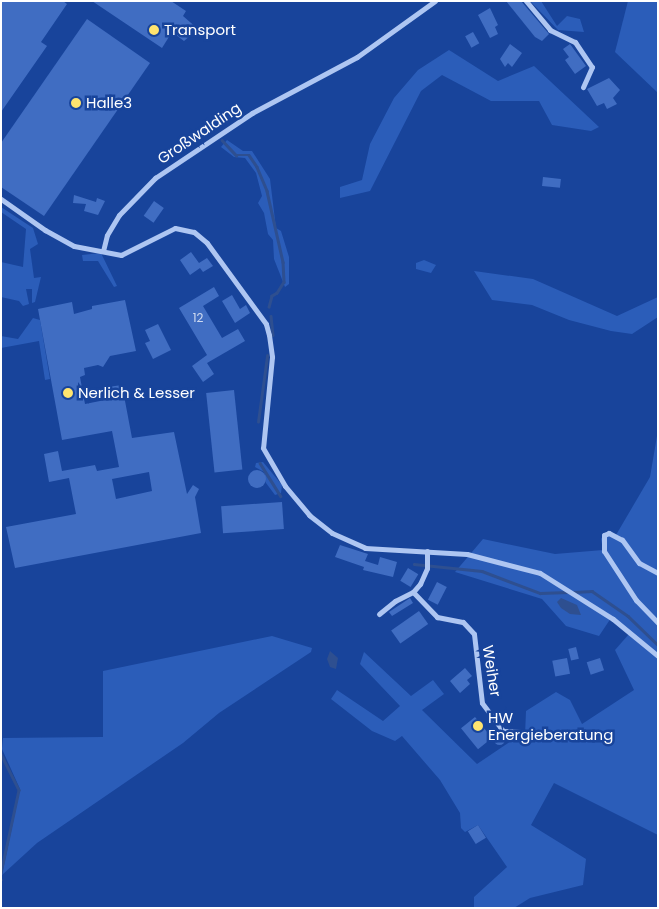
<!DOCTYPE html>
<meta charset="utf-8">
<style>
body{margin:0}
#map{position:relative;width:659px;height:909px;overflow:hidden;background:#18449b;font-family:Poppins,sans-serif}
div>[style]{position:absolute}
.green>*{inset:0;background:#2b5db9}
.water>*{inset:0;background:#2e4f90}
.stream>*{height:2.5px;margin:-1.25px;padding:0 1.25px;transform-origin:1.25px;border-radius:1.25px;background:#2e4f90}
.building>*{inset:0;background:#406dc2;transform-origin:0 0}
.round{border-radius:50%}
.street>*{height:5px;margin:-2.5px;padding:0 2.5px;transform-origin:2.5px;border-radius:2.5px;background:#aec6f2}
.dots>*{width:14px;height:14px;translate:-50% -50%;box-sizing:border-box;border:2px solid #18449b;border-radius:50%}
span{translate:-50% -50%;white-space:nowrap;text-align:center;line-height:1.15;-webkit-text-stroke:5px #18449b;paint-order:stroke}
.number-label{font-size:12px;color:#cfdaf0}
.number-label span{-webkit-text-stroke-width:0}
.poi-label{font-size:15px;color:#fff}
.left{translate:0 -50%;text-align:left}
.street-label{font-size:15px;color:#fff}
.frame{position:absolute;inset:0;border:2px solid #fff;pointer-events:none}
</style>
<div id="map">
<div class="green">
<i style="clip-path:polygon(530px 1px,541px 1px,557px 26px,567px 16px,580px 19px,584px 32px,558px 30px)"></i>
<i style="clip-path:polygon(628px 1px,658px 1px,658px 93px,615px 52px)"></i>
<i style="clip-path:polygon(449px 50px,498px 81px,534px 66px,599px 127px,591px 131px,552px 125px,539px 101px,491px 101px,442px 75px,421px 91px,370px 191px,340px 198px,340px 187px,362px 180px,370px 144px,394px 98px,418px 70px)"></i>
<i style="clip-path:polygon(227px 140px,243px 151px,252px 151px,270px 179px,276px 228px,281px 231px,289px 257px,289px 284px,285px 287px,274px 259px,273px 240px,268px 234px,264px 213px,258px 203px,262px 196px,256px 173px,245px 158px,234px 157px,221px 147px)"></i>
<i style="clip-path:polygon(1px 207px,33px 228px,38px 244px,30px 249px,34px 278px,41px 277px,35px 302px,32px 303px,32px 289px,26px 289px,29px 304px,23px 306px,19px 301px,1px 297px,1px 262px,23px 267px,26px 229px,1px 212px)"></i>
<i style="clip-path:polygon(101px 253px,117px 286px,114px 287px,98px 261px,83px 261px,82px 255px)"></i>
<i style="clip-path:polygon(424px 260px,436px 265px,431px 273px,416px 269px,416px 263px)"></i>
<i style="clip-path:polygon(474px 271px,533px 279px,617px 316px,658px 297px,658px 317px,632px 334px,611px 331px,569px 320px,532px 305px,492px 300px)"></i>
<i style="clip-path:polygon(33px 318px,40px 320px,50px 379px,45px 380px,39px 341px,1px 348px,1px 336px,18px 339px)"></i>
<i style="clip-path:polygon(658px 430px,658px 835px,554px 783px,531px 825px,586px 859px,583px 885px,530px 898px,514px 908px,474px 908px,474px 897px,507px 867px,478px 825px,465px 832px,461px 828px,460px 813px,440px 780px,402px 736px,395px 741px,372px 731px,331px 699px,337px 690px,383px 721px,400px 706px,360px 664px,364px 652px,411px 696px,433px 680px,444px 694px,422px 710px,477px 764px,511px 741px,506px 734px,525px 735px,526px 711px,556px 692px,570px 700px,582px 724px,634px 690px,615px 650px,629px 634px,611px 618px,599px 636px,566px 626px,542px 599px,455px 572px,483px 539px,555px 554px,603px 550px,601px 539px,604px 534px,616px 535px,650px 477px)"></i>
<i style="clip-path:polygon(263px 462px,282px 485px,281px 493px,275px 495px,266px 483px,264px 472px,255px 467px,256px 463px)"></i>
<i style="clip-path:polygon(272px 636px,312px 648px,311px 652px,219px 713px,183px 743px,37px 843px,2px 875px,20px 789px,2px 749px,3px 738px,103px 737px,103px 671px)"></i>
</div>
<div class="water">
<i style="clip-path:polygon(561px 598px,577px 605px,581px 615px,570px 614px,561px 608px,557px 602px)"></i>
<i style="clip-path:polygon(330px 651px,338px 658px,336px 669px,330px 667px,327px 659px)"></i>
</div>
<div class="stream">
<i style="left:222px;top:140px;width:21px;rotate:47deg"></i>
<i style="left:236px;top:155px;width:13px"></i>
<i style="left:249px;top:155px;width:14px;rotate:56deg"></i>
<i style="left:257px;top:167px;width:26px;rotate:67deg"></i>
<i style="left:267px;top:191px;width:73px;rotate:77.3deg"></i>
<i style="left:283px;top:262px;width:20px;rotate:87deg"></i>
<i style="left:284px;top:282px;width:13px;rotate:122deg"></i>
<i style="left:277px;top:293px;width:6px;rotate:149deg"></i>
<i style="left:272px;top:296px;width:11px;rotate:105deg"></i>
<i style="left:271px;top:316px;width:19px;rotate:84deg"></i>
<i style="left:258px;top:422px;width:67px;rotate:-82.2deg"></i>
<i style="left:260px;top:463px;width:39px;rotate:58deg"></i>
<i style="left:414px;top:564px;width:68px;rotate:5.9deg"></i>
<i style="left:482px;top:571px;width:62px;rotate:20.8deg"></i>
<i style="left:540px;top:593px;width:28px;rotate:-2deg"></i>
<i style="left:574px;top:592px;width:18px;rotate:-3deg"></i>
<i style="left:592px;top:591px;width:44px;rotate:34.8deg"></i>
<i style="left:628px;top:616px;width:42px;rotate:44deg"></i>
<i style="left:1px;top:754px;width:40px;rotate:63.4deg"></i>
<i style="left:19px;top:790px;width:85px;rotate:102.2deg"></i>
<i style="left:1px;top:880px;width:1px"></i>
</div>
<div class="building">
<i style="clip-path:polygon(1px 1px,63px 1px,67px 4px,41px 42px,47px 46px,1px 112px)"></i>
<i style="clip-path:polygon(92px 1px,171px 1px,186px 11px,183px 16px,198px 29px,184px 41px,172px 32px,162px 48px)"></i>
<i style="clip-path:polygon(506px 1px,521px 1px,549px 34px,542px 41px,535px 37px)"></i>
<i style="clip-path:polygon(490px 8px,498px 25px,495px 27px,498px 34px,490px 38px,478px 15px)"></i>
<i style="clip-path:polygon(87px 19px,150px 63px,44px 216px,1px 187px,1px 143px)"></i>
<i style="left:473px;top:32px;width:13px;height:9px;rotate:61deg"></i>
<i style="clip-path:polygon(510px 44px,522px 53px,512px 67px,508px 63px,505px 67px,500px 59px)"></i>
<i style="clip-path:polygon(570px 44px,586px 66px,575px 74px,565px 60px,569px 57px,563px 49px)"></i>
<i style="clip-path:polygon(609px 78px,620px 90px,613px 98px,617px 104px,607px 109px,604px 103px,597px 106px,587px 89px)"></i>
<i style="left:543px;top:177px;width:18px;height:9px;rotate:6deg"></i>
<i style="clip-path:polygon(74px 195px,96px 202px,97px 198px,105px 201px,98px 215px,84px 211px,86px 204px,73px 203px)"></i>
<i style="left:154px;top:201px;width:12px;height:18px;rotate:35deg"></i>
<i style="clip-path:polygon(191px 252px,199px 263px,207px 258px,213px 266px,203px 272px,200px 268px,190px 275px,180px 260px)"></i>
<i style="clip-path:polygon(214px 287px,219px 296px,203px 306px,222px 338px,238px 329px,245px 341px,207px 363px,214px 374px,203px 382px,192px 366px,207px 355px,179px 308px)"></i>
<i style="clip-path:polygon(232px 295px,240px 309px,246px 305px,250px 313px,235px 323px,222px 301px)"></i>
<i style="clip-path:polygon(evenodd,125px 300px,136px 351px,110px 356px,103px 367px,98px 365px,84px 368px,85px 375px,80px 377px,85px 404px,110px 399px,108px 387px,122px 385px,132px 438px,174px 432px,187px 494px,193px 485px,199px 489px,195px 497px,201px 533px,15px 568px,6px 527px,76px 514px,69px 478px,49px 482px,44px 454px,58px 451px,62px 471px,95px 465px,97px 471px,119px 467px,112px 431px,62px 440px,38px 309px,72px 302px,74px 314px,92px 309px,92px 306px,125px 300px,149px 472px,152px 491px,116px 499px,112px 479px,149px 472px)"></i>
<i style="clip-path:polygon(158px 324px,171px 350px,153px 359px,145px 343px,150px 341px,145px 330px)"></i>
<i style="left:234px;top:390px;width:80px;height:28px;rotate:84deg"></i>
<i class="round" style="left:248px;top:470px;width:18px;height:18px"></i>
<i style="left:282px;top:502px;width:27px;height:61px;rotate:86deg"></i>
<i style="clip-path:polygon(340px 545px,368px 554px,365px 561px,378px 565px,380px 557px,397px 562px,393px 577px,363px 570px,364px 567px,335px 557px)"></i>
<i style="left:408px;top:568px;width:12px;height:15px;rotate:31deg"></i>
<i style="left:437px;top:582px;width:11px;height:20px;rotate:27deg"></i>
<i style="clip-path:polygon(410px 598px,413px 603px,392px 616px,389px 612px)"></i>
<i style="left:419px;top:611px;width:16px;height:34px;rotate:55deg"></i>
<i style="left:576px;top:647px;width:12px;height:8px;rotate:76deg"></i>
<i style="left:567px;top:658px;width:16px;height:15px;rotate:79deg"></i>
<i style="left:600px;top:658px;width:13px;height:14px;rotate:72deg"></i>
<i style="clip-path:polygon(465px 668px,472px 676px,467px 680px,470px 684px,460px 693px,450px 681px)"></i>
<i style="left:475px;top:717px;width:27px;height:18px;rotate:51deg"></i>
<i class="round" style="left:493.5px;top:733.5px;width:11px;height:11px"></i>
<i style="left:478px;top:825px;width:15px;height:12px;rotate:58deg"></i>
</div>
<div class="street">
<i style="left:526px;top:1px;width:38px;rotate:50deg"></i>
<i style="left:550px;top:30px;width:28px;rotate:26deg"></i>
<i style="left:575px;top:42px;width:30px;rotate:56deg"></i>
<i style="left:592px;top:67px;width:22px;rotate:114deg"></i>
<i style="left:1px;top:199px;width:54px;rotate:35.2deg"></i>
<i style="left:45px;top:230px;width:33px;rotate:29deg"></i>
<i style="left:74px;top:246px;width:48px;rotate:10.8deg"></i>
<i style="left:121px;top:255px;width:60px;rotate:-26.6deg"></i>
<i style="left:175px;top:228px;width:19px;rotate:12deg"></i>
<i style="left:194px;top:232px;width:17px;rotate:40deg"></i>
<i style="left:207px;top:243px;width:100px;rotate:53.9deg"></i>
<i style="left:266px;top:324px;width:11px;rotate:75deg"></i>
<i style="left:269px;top:335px;width:22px;rotate:82deg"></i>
<i style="left:272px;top:357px;width:91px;rotate:95.6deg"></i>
<i style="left:263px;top:448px;width:44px;rotate:59.9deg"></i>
<i style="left:285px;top:486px;width:38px;rotate:50deg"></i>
<i style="left:309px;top:515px;width:29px;rotate:38deg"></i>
<i style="left:332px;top:533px;width:36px;rotate:24deg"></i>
<i style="left:365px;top:548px;width:102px;rotate:3.4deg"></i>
<i style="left:467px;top:554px;width:75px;rotate:14.6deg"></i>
<i style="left:540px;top:573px;width:86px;rotate:32.2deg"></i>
<i style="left:613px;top:619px;width:58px;rotate:39.4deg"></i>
<i style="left:103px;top:251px;width:16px;rotate:-76deg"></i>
<i style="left:107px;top:235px;width:23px;rotate:-59deg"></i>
<i style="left:119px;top:215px;width:52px;rotate:-45.8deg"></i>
<i style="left:155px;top:178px;width:117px;rotate:-33.8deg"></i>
<i style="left:252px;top:113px;width:119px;rotate:-28.1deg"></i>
<i style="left:357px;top:57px;width:96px;rotate:-35.7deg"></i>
<i style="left:658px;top:573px;width:21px;rotate:-152deg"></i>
<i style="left:639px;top:563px;width:29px;rotate:-126deg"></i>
<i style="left:622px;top:540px;width:15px;rotate:-152deg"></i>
<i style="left:609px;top:533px;width:5px;rotate:158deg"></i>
<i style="left:604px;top:535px;width:16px;rotate:90deg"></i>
<i style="left:604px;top:551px;width:59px;rotate:56.9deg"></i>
<i style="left:636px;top:600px;width:32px;rotate:46deg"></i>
<i style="left:413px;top:592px;width:35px;rotate:46deg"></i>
<i style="left:437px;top:617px;width:26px;rotate:11deg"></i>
<i style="left:463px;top:622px;width:16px;rotate:47deg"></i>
<i style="left:474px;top:634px;width:69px;rotate:83.4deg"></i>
<i style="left:482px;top:703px;width:35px;rotate:53deg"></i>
<i style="left:503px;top:731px;width:22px;rotate:3deg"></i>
<i style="left:379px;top:614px;width:21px;rotate:-39deg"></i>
<i style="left:395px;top:601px;width:20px;rotate:-27deg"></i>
<i style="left:413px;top:592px;width:11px;rotate:-49deg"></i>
<i style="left:420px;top:584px;width:17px;rotate:-66deg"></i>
<i style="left:427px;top:568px;width:17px;rotate:-90deg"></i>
</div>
<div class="dots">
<i style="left:154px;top:30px;background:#ffe46f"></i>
<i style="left:76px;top:103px;background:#ffe46f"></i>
<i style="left:68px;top:393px;background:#ffe46f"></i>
<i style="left:478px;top:726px;background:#ffe46f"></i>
</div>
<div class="number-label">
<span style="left:198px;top:318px">12</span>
</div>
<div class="poi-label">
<span class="left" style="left:164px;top:30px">Transport</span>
<span class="left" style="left:86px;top:103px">Halle3</span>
<span class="left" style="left:78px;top:393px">Nerlich &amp; Lesser</span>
<span class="left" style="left:488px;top:726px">HW<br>Energieberatung</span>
</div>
<div class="street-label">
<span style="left:199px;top:133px;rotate:-34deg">Großwalding</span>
<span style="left:492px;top:671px;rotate:81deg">Weiher</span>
</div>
<div class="frame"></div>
</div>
